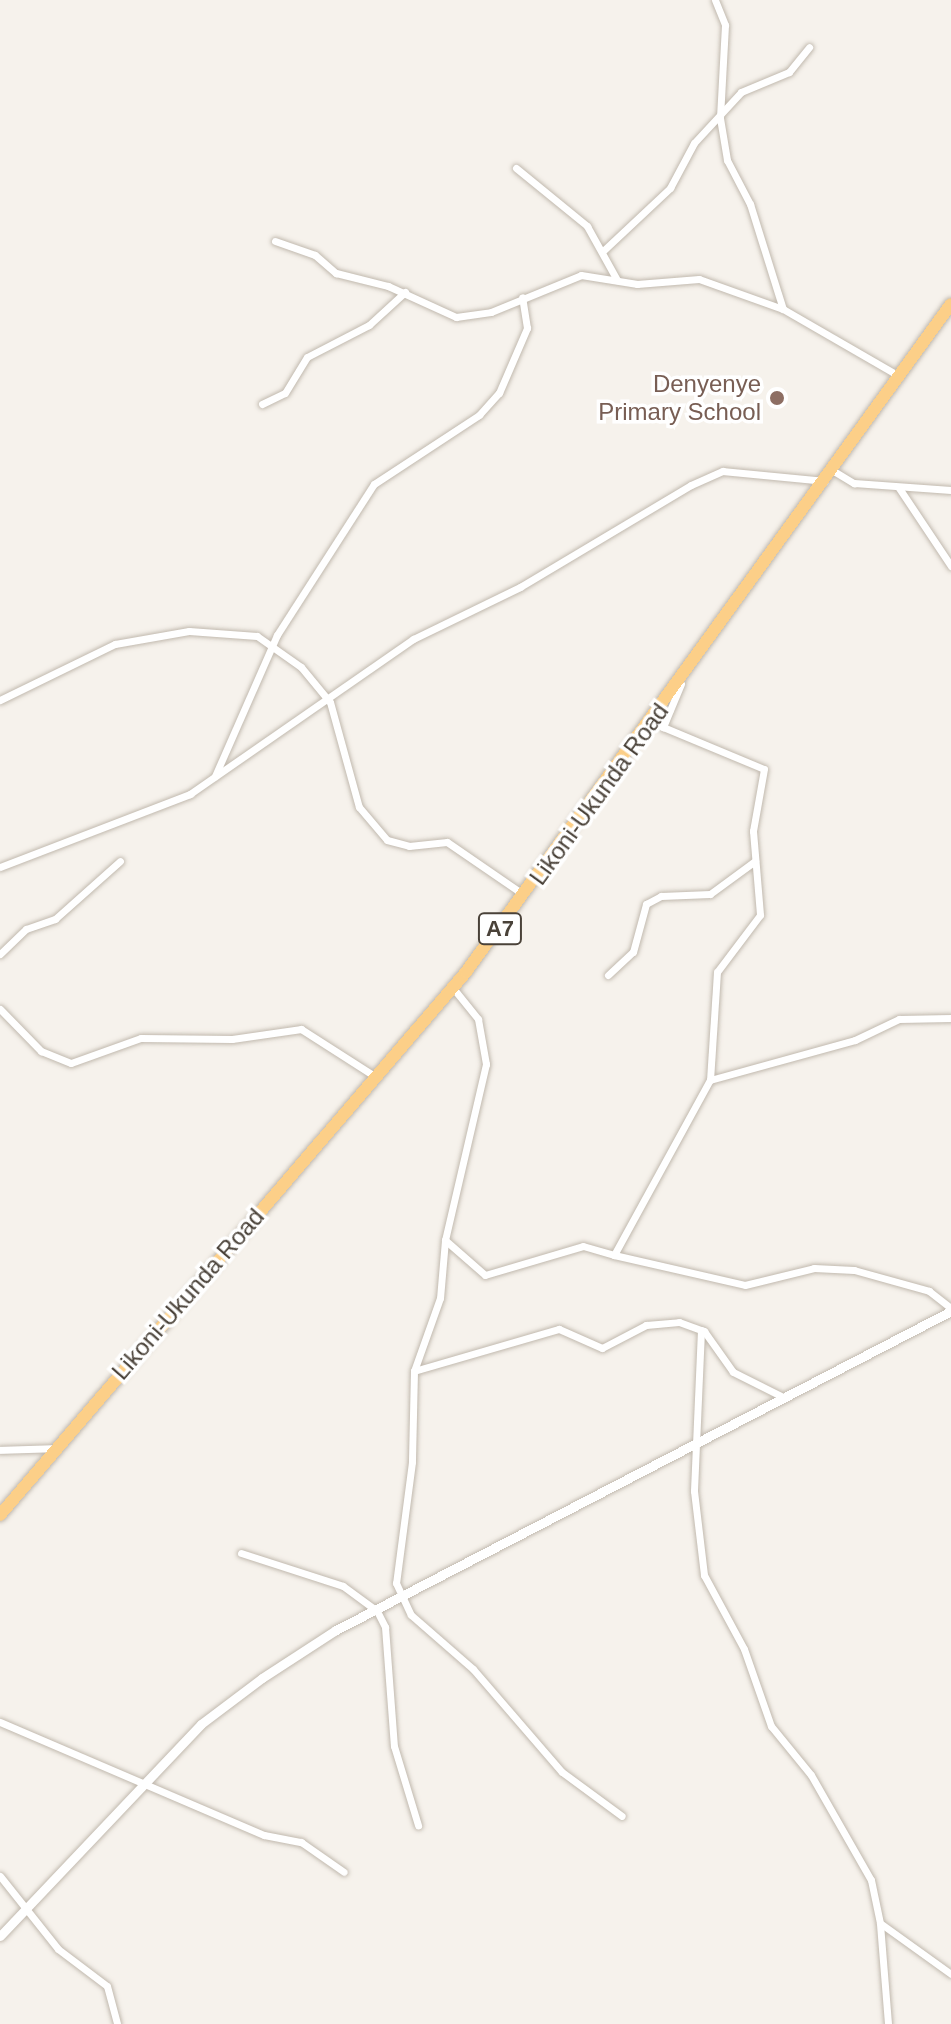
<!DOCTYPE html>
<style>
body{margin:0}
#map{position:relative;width:951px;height:2024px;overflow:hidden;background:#f6f2ec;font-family:Helvetica,sans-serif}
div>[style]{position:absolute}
.roads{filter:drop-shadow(0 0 2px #c1b9ae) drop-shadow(0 0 2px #c1b9ae)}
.minor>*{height:7px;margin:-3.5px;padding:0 3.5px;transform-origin:3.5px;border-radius:3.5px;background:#fff}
.tertiary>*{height:9px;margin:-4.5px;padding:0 4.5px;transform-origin:4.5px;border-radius:4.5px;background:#fff}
.trunk>*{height:12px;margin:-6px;padding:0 6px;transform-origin:6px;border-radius:6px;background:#fccf88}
.dots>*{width:22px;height:22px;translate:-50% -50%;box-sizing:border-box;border:4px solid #fff;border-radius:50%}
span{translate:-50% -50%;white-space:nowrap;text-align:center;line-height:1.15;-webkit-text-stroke:7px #fff;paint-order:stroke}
.shield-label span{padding:2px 6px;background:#fff;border:2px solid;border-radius:6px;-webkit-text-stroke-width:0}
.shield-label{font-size:22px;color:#4a4239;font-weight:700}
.education-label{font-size:24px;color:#785e54}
.right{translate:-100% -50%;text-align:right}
.street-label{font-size:24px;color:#4a4239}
</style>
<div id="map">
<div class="roads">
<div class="minor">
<i style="left:715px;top:0;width:27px;rotate:68deg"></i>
<i style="left:725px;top:25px;width:93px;rotate:93.1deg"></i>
<i style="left:720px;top:118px;width:43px;rotate:80.5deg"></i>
<i style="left:727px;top:160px;width:50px;rotate:62.4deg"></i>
<i style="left:750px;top:204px;width:110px;rotate:72.6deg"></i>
<i style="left:516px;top:168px;width:92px;rotate:39.2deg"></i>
<i style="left:587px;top:226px;width:62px;rotate:60.9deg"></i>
<i style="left:275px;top:241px;width:42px;rotate:19.3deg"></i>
<i style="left:315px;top:255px;width:28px;rotate:41deg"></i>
<i style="left:336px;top:273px;width:54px;rotate:14deg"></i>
<i style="left:388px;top:286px;width:75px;rotate:24.5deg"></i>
<i style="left:456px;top:317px;width:35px;rotate:-8deg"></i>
<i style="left:491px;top:312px;width:97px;rotate:-22.3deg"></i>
<i style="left:581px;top:275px;width:57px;rotate:9.1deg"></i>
<i style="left:637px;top:284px;width:62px;rotate:-4.6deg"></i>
<i style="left:699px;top:279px;width:89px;rotate:19.7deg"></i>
<i style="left:783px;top:309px;width:134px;rotate:30deg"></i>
<i style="left:604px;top:250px;width:91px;rotate:-43.2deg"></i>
<i style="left:670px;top:188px;width:51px;rotate:-61.9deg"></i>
<i style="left:694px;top:143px;width:69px;rotate:-47.3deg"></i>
<i style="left:741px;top:92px;width:52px;rotate:-22.6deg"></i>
<i style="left:789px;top:72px;width:32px;rotate:-51deg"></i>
<i style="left:262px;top:404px;width:25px;rotate:-26deg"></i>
<i style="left:285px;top:393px;width:42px;rotate:-58.6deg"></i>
<i style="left:307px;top:357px;width:70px;rotate:-27.3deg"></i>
<i style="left:369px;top:325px;width:49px;rotate:-42.5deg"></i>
<i style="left:832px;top:470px;width:26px;rotate:31deg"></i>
<i style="left:854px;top:483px;width:97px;rotate:4.1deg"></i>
<i style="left:899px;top:488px;width:94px;rotate:56.3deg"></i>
<i style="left:681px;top:684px;width:47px;rotate:112.7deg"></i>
<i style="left:663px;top:727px;width:109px;rotate:22.6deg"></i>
<i style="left:764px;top:769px;width:63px;rotate:100.1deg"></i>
<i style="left:753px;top:831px;width:84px;rotate:85.2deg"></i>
<i style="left:760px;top:915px;width:71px;rotate:127deg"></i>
<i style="left:717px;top:972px;width:108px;rotate:93.7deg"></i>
<i style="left:0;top:700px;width:128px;rotate:-26deg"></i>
<i style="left:115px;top:644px;width:75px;rotate:-10deg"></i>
<i style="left:189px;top:631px;width:68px;rotate:4.2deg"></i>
<i style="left:257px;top:636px;width:54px;rotate:35.2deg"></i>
<i style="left:301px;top:667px;width:45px;rotate:50.4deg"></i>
<i style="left:330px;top:702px;width:109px;rotate:74.6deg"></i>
<i style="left:359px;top:807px;width:43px;rotate:49.7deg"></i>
<i style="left:387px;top:840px;width:23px;rotate:15deg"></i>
<i style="left:409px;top:846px;width:38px;rotate:-6deg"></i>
<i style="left:447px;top:842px;width:93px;rotate:34.5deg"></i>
<i style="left:215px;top:776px;width:154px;rotate:-66.3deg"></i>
<i style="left:277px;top:635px;width:179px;rotate:-57.3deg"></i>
<i style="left:374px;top:484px;width:126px;rotate:-33.3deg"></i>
<i style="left:479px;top:415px;width:30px;rotate:-48deg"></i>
<i style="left:499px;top:393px;width:71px;rotate:-66.7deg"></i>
<i style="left:527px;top:328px;width:31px;rotate:-99deg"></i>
<i style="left:0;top:867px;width:204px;rotate:-21deg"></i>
<i style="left:190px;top:794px;width:272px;rotate:-34.8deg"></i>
<i style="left:413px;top:639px;width:119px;rotate:-25.9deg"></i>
<i style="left:520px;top:587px;width:199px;rotate:-30.8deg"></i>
<i style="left:691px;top:485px;width:35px;rotate:-24deg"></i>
<i style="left:723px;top:471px;width:102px;rotate:5.6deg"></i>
<i style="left:0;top:954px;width:36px;rotate:-44deg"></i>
<i style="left:26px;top:929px;width:31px;rotate:-19deg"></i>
<i style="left:55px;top:919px;width:87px;rotate:-41.7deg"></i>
<i style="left:608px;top:975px;width:34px;rotate:-43deg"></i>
<i style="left:633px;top:952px;width:50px;rotate:-74.8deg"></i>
<i style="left:646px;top:904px;width:17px;rotate:-28deg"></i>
<i style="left:661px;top:896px;width:49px;rotate:-2.3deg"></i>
<i style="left:710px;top:894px;width:56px;rotate:-36.3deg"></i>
<i style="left:453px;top:988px;width:40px;rotate:51deg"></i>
<i style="left:478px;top:1019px;width:46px;rotate:79.9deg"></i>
<i style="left:486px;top:1064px;width:181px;rotate:103.1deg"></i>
<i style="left:445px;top:1240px;width:53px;rotate:41.2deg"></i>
<i style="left:485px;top:1275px;width:102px;rotate:-16.5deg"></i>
<i style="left:583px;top:1246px;width:32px;rotate:16deg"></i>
<i style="left:614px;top:1255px;width:200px;rotate:-61.3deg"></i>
<i style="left:710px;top:1080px;width:150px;rotate:-15.4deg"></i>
<i style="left:855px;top:1040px;width:49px;rotate:-25.5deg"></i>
<i style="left:899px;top:1019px;width:52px;rotate:-1.1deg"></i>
<i style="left:0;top:1009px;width:59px;rotate:45.7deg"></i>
<i style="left:41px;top:1051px;width:32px;rotate:22deg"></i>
<i style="left:71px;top:1063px;width:74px;rotate:-19.7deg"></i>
<i style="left:141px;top:1038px;width:91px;rotate:0.6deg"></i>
<i style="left:232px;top:1039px;width:70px;rotate:-8.2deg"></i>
<i style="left:301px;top:1029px;width:89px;rotate:32.6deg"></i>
<i style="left:445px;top:1240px;width:58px;rotate:94.9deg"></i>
<i style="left:440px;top:1298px;width:77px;rotate:109.6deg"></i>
<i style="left:414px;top:1371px;width:91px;rotate:91.3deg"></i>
<i style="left:412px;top:1462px;width:122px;rotate:97.5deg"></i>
<i style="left:396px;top:1583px;width:35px;rotate:65deg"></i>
<i style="left:411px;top:1615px;width:82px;rotate:41.1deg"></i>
<i style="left:473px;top:1669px;width:136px;rotate:49.2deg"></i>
<i style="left:562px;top:1772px;width:74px;rotate:36.3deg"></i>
<i style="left:614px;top:1255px;width:134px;rotate:12.9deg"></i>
<i style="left:745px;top:1285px;width:71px;rotate:-13.8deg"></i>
<i style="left:814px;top:1268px;width:40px;rotate:2.9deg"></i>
<i style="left:854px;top:1270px;width:78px;rotate:15.6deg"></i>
<i style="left:929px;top:1291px;width:28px;rotate:38deg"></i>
<i style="left:701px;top:1330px;width:161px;rotate:92.5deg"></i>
<i style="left:694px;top:1491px;width:85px;rotate:83.2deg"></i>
<i style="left:704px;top:1575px;width:84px;rotate:61.6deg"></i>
<i style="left:744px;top:1649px;width:82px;rotate:70.7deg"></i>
<i style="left:771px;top:1726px;width:63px;rotate:50.8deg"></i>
<i style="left:811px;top:1775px;width:121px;rotate:60.3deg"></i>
<i style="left:871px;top:1880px;width:44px;rotate:78.2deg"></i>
<i style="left:880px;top:1923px;width:87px;rotate:35.7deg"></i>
<i style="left:414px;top:1371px;width:151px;rotate:-16.2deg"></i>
<i style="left:559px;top:1329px;width:47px;rotate:23.8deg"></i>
<i style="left:602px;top:1348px;width:50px;rotate:-27.6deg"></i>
<i style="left:646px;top:1325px;width:33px;rotate:-5deg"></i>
<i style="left:679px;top:1322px;width:27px;rotate:20deg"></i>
<i style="left:704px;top:1331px;width:50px;rotate:54.7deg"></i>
<i style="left:733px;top:1372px;width:56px;rotate:26.6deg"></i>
<i style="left:0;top:1450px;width:56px;rotate:-2deg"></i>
<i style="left:241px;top:1553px;width:107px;rotate:17.9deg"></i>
<i style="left:343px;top:1586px;width:42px;rotate:36.3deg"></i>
<i style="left:377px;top:1611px;width:18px;rotate:63deg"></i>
<i style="left:385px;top:1627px;width:119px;rotate:85.7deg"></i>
<i style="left:394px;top:1746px;width:83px;rotate:73.1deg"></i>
<i style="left:0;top:1722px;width:287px;rotate:23.2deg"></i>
<i style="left:264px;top:1835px;width:38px;rotate:11deg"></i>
<i style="left:301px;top:1842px;width:52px;rotate:34.9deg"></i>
<i style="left:0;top:1876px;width:93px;rotate:51.5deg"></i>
<i style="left:58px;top:1949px;width:61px;rotate:37.1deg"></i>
<i style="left:107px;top:1986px;width:39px;rotate:75deg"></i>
<i style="left:880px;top:1924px;width:100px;rotate:85.4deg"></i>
</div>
<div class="tertiary">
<i style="left:0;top:1936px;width:292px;rotate:-46.5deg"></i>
<i style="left:201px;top:1724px;width:76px;rotate:-37deg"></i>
<i style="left:262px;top:1678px;width:88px;rotate:-33deg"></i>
<i style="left:336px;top:1630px;width:693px;rotate:-27.42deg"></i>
</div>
<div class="trunk">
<i style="left:0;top:1515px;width:716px;rotate:-49.36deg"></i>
<i style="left:466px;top:972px;width:825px;rotate:-54.02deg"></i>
</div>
</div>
<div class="dots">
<i style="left:777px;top:398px;background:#8d6e63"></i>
</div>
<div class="shield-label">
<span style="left:500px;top:929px">A7</span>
</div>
<div class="education-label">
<span class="right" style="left:761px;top:398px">Denyenye<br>Primary School</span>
</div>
<div class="street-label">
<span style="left:599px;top:794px;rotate:-54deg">Likoni-Ukunda Road</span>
<span style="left:188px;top:1294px;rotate:-49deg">Likoni-Ukunda Road</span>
</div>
</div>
